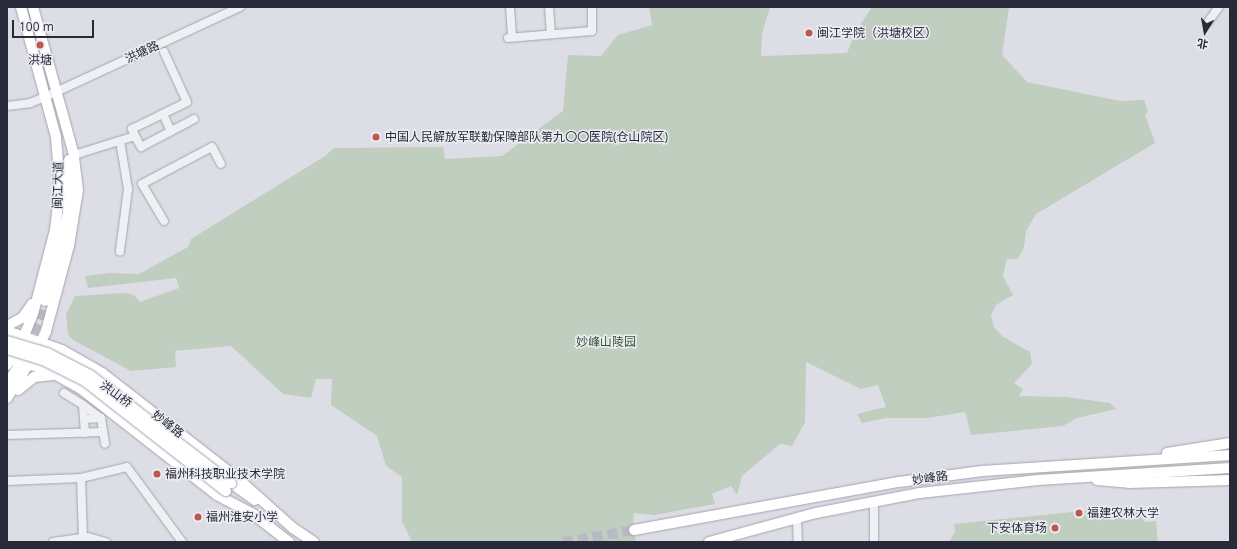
<!DOCTYPE html>
<meta charset="utf-8">
<style>
body{margin:0}
#map{position:relative;width:1237px;height:549px;overflow:hidden;background:#dddee5;font-family:"Open Sans","Noto Sans SC",sans-serif}
div>[style]{position:absolute}
.green>*{inset:0;background:#bfcebf}
.major-tunnel>*{height:10px;margin-top:-5px;transform-origin:0;background:repeating-linear-gradient(90deg,#b9bac3 0 10px,transparent 0 15px)}
.roads{filter:drop-shadow(0 0 1px #a3a4ae) drop-shadow(0 0 1px #a3a4ae)}
.minor>*{height:8px;margin:-4px;padding:0 4px;transform-origin:4px;border-radius:4px;background:#eff0f4}
.major>*{height:10px;margin:-5px;padding:0 5px;transform-origin:5px;border-radius:5px;background:#fff}
.bridges{filter:drop-shadow(0 0 1px #9ea0af) drop-shadow(0 0 1px #9ea0af)}
.major-bridge>*{height:10px;margin:-5px;padding:0 5px;transform-origin:5px;border-radius:5px;background:#fff}
.dots>*{width:11px;height:11px;translate:-50% -50%;box-sizing:border-box;border:2px solid #ecedf3;border-radius:50%}
span{translate:-50% -50%;white-space:nowrap;text-align:center;line-height:1.15;-webkit-text-stroke:3px #ecedf3;paint-order:stroke}
.poi-label{font-size:12px;color:#282a3a}
.left{translate:0 -50%;text-align:left}
.right{translate:-100% -50%;text-align:right}
.street-label{font-size:12px;color:#282a3a}
.park-label{font-size:12px;color:#375438}
.frame{position:absolute;inset:0;border:8px solid #282a3a;pointer-events:none}
.north{position:absolute;left:1185px;top:12px;width:40px;height:40px;-webkit-text-stroke:3px #ecedf3;paint-order:stroke;rotate:191deg;font-size:11px;font-weight:700;line-height:16px;text-align:center;color:#282a3a}
.north::after{content:'';display:block;margin:auto;width:14px;height:18px;background:#282a3a;clip-path:polygon(50% 0,100% 100%,50% 72%,0 100%)}
.scale{position:absolute;left:12px;top:20px;width:82px;height:18px;box-sizing:border-box;border:2px solid #282a3a;border-top:0;padding-left:5px;font-size:12px;line-height:14px;white-space:nowrap;color:#282a3a;-webkit-text-stroke:3px #ecedf3;paint-order:stroke}
</style>
<div id="map">
<div class="green">
<i style="clip-path:polygon(649px 7px,770px 7px,762px 34px,761px 56px,847px 53px,856px 31px,872px 7px,1009px 7px,1002px 55px,1027px 82px,1120px 101px,1144px 100px,1148px 112px,1145px 114px,1155px 143px,1036px 214px,1026px 231px,1024px 247px,1018px 259px,1007px 259px,1003px 276px,1013px 295px,996px 305px,991px 315px,994px 327px,1002px 336px,1030px 352px,1032px 364px,1014px 383px,1023px 389px,1019px 396px,1066px 397px,1110px 403px,1116px 409px,1077px 418px,1063px 426px,971px 435px,965px 412px,927px 418px,886px 418px,862px 423px,857px 414px,886px 407px,878px 385px,861px 389px,806px 362px,805px 422px,792px 446px,780px 444px,742px 476px,737px 495px,731px 486px,712px 494px,715px 504px,654px 515px,634px 513px,633px 523px,636px 542px,412px 542px,402px 521px,402px 477px,386px 466px,377px 436px,331px 405px,332px 379px,316px 379px,311px 398px,283px 394px,231px 346px,175px 351px,176px 367px,131px 371px,73px 340px,68px 334px,66px 314px,75px 296px,124px 293px,134px 295px,140px 302px,179px 288px,176px 278px,88px 288px,85px 276px,110px 273px,139px 274px,188px 247px,191px 239px,325px 156px,334px 148px,443px 147px,445px 159px,502px 156px,563px 111px,568px 55px,601px 56px,618px 35px,652px 25px)"></i>
<i style="clip-path:polygon(1131px 506px,1145px 522px,1156px 521px,1158px 542px,949px 542px,955px 532px,954px 524px)"></i>
</div>
<div class="major-tunnel">
<i style="left:28px;top:347px;width:49px;rotate:-69.7deg"></i>
<i style="left:563px;top:542px;width:72px;rotate:-9.6deg"></i>
</div>
<div class="roads">
<div class="minor">
<i style="left:510px;top:7px;width:30px;rotate:86deg"></i>
<i style="left:549px;top:7px;width:27px;rotate:86deg"></i>
<i style="left:1208px;top:22px;width:19px;rotate:-54deg"></i>
<i style="left:508px;top:38px;width:84px;rotate:-4.8deg"></i>
<i style="left:592px;top:31px;width:24px;rotate:-90deg"></i>
<i style="left:7px;top:106px;width:23px;rotate:-7deg"></i>
<i style="left:30px;top:103px;width:16px;rotate:-22deg"></i>
<i style="left:45px;top:97px;width:215px;rotate:-24.8deg"></i>
<i style="left:163px;top:114px;width:19px;rotate:65deg"></i>
<i style="left:135px;top:136px;width:13px;rotate:61deg"></i>
<i style="left:141px;top:147px;width:60px;rotate:-27.8deg"></i>
<i style="left:120px;top:141px;width:49px;rotate:80.5deg"></i>
<i style="left:128px;top:189px;width:63px;rotate:97.4deg"></i>
<i style="left:74px;top:155px;width:64px;rotate:-17.3deg"></i>
<i style="left:135px;top:136px;width:8px;rotate:-113deg"></i>
<i style="left:132px;top:129px;width:61px;rotate:-26.1deg"></i>
<i style="left:187px;top:102px;width:55px;rotate:-114.7deg"></i>
<i style="left:164px;top:221px;width:43px;rotate:-120.7deg"></i>
<i style="left:142px;top:184px;width:79px;rotate:-27.9deg"></i>
<i style="left:212px;top:147px;width:19px;rotate:62deg"></i>
<i style="left:64px;top:393px;width:22px;rotate:32deg"></i>
<i style="left:83px;top:405px;width:28px;rotate:86deg"></i>
<i style="left:83px;top:405px;width:22px;rotate:36deg"></i>
<i style="left:84px;top:419px;width:17px;rotate:-3deg"></i>
<i style="left:101px;top:418px;width:26px;rotate:81deg"></i>
<i style="left:7px;top:435px;width:96px;rotate:-1.8deg"></i>
<i style="left:81px;top:478px;width:59px;rotate:88.1deg"></i>
<i style="left:7px;top:481px;width:74px;rotate:-2.3deg"></i>
<i style="left:81px;top:478px;width:47px;rotate:-13.4deg"></i>
<i style="left:127px;top:467px;width:93px;rotate:53.7deg"></i>
<i style="left:874px;top:501px;width:41px;rotate:90deg"></i>
<i style="left:797px;top:518px;width:24px;rotate:88deg"></i>
<i style="left:53px;top:542px;width:35px;rotate:-8deg"></i>
<i style="left:88px;top:537px;width:19px;rotate:16deg"></i>
</div>
<div class="major">
<i style="left:45px;top:301px;width:91px;rotate:-75.4deg"></i>
<i style="left:68px;top:213px;width:53px;rotate:-88.9deg"></i>
<i style="left:7px;top:326px;width:18px;rotate:-29deg"></i>
<i style="left:23px;top:317px;width:16px;rotate:-55deg"></i>
<i style="left:7px;top:331px;width:58px;rotate:19.1deg"></i>
<i style="left:62px;top:350px;width:46px;rotate:29.9deg"></i>
<i style="left:102px;top:373px;width:171px;rotate:37.9deg"></i>
<i style="left:237px;top:478px;width:75px;rotate:41.8deg"></i>
<i style="left:293px;top:528px;width:25px;rotate:34deg"></i>
<i style="left:7px;top:358px;width:42px;rotate:16.7deg"></i>
<i style="left:47px;top:370px;width:38px;rotate:29deg"></i>
<i style="left:80px;top:388px;width:174px;rotate:38deg"></i>
<i style="left:217px;top:495px;width:41px;rotate:27.8deg"></i>
<i style="left:253px;top:514px;width:46px;rotate:37.9deg"></i>
<i style="left:7px;top:365px;width:34px;rotate:-60deg"></i>
<i style="left:24px;top:336px;width:24px;rotate:-68deg"></i>
<i style="left:33px;top:314px;width:87px;rotate:-75.3deg"></i>
<i style="left:55px;top:230px;width:42px;rotate:-83.2deg"></i>
<i style="left:60px;top:188px;width:51px;rotate:-94.5deg"></i>
<i style="left:56px;top:137px;width:135px;rotate:-105.1deg"></i>
<i style="left:7px;top:384px;width:20px;rotate:-57deg"></i>
<i style="left:18px;top:390px;width:21px;rotate:-39deg"></i>
<i style="left:34px;top:377px;width:19px;rotate:-6deg"></i>
<i style="left:7px;top:398px;width:52px;rotate:-57.5deg"></i>
<i style="left:35px;top:354px;width:25px;rotate:-64deg"></i>
<i style="left:46px;top:331px;width:88px;rotate:-74.9deg"></i>
<i style="left:69px;top:246px;width:57px;rotate:-80.9deg"></i>
<i style="left:78px;top:190px;width:35px;rotate:-97deg"></i>
<i style="left:74px;top:155px;width:154px;rotate:-105.5deg"></i>
<i style="left:1167px;top:453px;width:64px;rotate:-9deg"></i>
<i style="left:1097px;top:480px;width:32px;rotate:5deg"></i>
<i style="left:1129px;top:483px;width:101px;rotate:-1.7deg"></i>
<i style="left:231px;top:483px;width:29px;rotate:36deg"></i>
<i style="left:634px;top:530px;width:269px;rotate:-10.3deg"></i>
<i style="left:899px;top:482px;width:84px;rotate:-7.5deg"></i>
<i style="left:982px;top:471px;width:249px;rotate:-3.7deg"></i>
<i style="left:709px;top:542px;width:111px;rotate:-15.2deg"></i>
<i style="left:816px;top:513px;width:106px;rotate:-10.9deg"></i>
<i style="left:920px;top:493px;width:119px;rotate:-6.3deg"></i>
<i style="left:1038px;top:480px;width:192px;rotate:-3.6deg"></i>
</div>
</div>
<div class="bridges">
<div class="major-bridge">
<i style="left:7px;top:341px;width:42px;rotate:16.7deg"></i>
<i style="left:47px;top:353px;width:48px;rotate:27.1deg"></i>
<i style="left:90px;top:375px;width:178px;rotate:37.5deg"></i>
<i style="left:7px;top:349px;width:38px;rotate:17deg"></i>
<i style="left:43px;top:360px;width:47px;rotate:26.6deg"></i>
<i style="left:85px;top:381px;width:179px;rotate:38deg"></i>
</div>
</div>
<div class="dots">
<i style="left:809px;top:33px;background:#be584e"></i>
<i style="left:40px;top:45px;background:#be584e"></i>
<i style="left:376px;top:137px;background:#be584e"></i>
<i style="left:157px;top:474px;background:#be584e"></i>
<i style="left:1079px;top:513px;background:#be584e"></i>
<i style="left:198px;top:517px;background:#be584e"></i>
<i style="left:1055px;top:528px;background:#be584e"></i>
</div>
<div class="poi-label">
<span class="left" style="left:817px;top:33px">闽江学院（洪塘校区）</span>
<span style="left:40px;top:60px">洪塘</span>
<span class="left" style="left:385px;top:137px">中国人民解放军联勤保障部队第九〇〇医院(仓山院区)</span>
<span class="left" style="left:165px;top:474px">福州科技职业技术学院</span>
<span class="left" style="left:1087px;top:513px">福建农林大学</span>
<span class="left" style="left:206px;top:517px">福州淮安小学</span>
<span class="right" style="left:1047px;top:528px">下安体育场</span>
</div>
<div class="street-label">
<span style="left:142px;top:52px;rotate:-25deg">洪塘路</span>
<span style="left:58px;top:185px;rotate:-89deg">闽江大道</span>
<span style="left:116px;top:394px;rotate:36deg">洪山桥</span>
<span style="left:168px;top:424px;rotate:38deg">妙峰路</span>
<span style="left:930px;top:478px;rotate:-8deg">妙峰路</span>
</div>
<div class="park-label">
<span style="left:606px;top:342px">妙峰山陵园</span>
</div>
<div class="frame"></div>
<div class="north">北</div>
<div class="scale">100 m</div>
</div>
